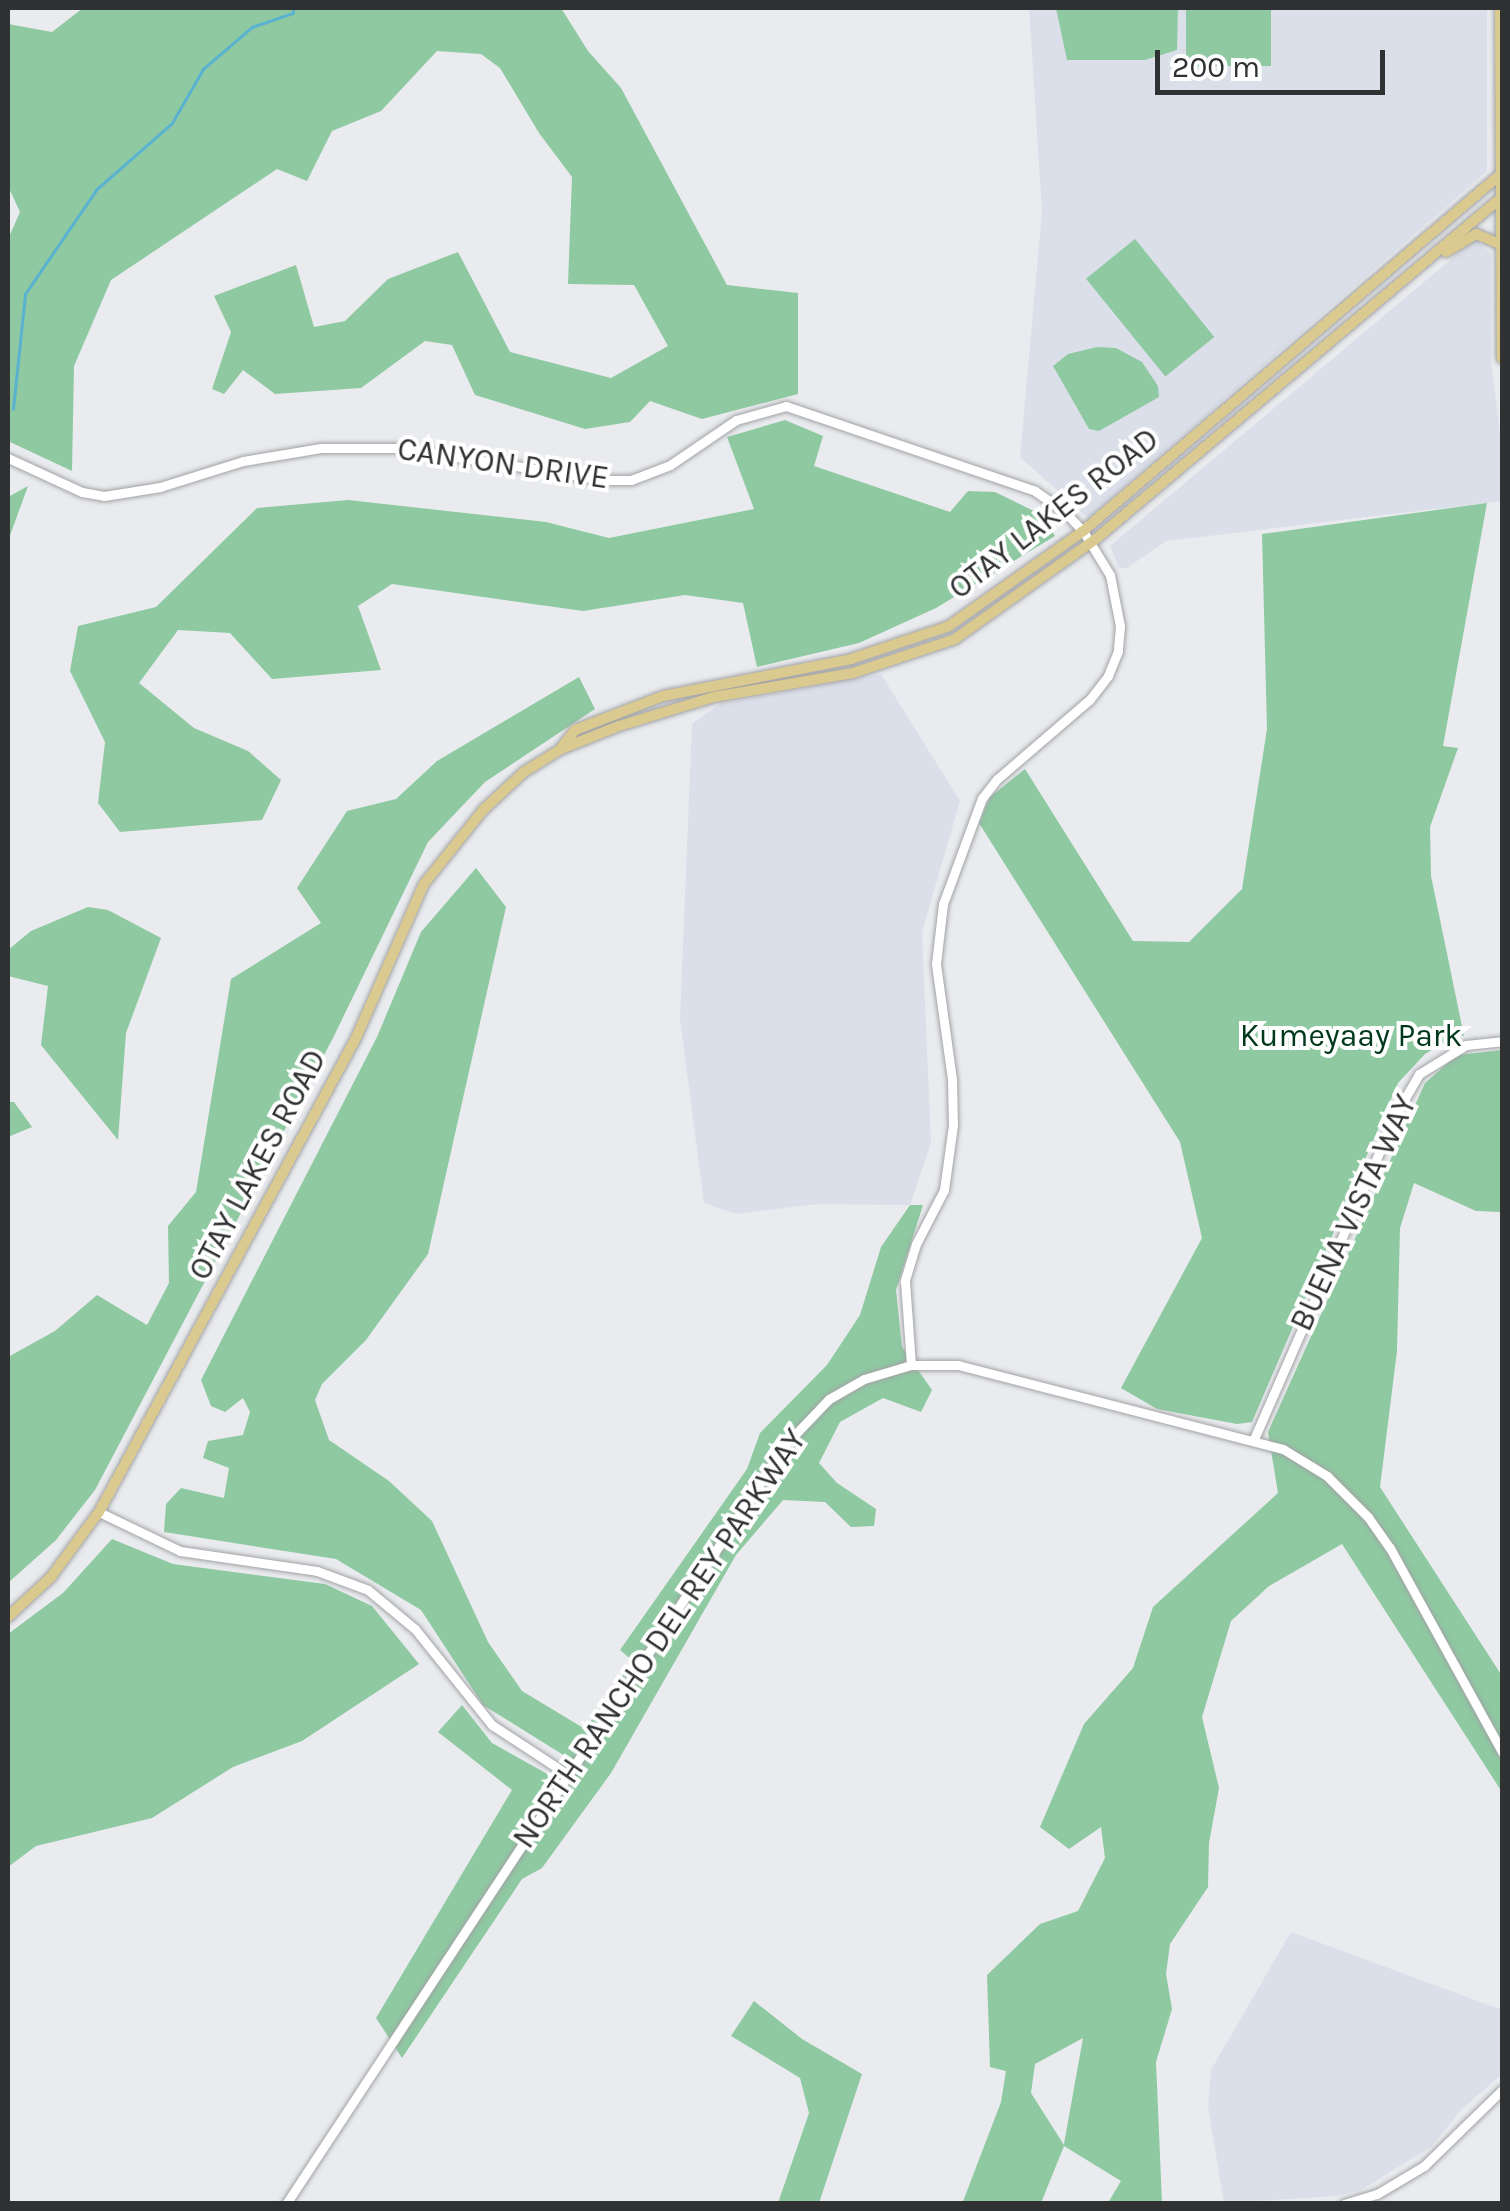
<!DOCTYPE html>
<style>
body{margin:0}
#map{position:relative;width:1510px;height:2211px;overflow:hidden;background:#e9ebee;font-family:Karla,sans-serif}
div>[style]{position:absolute}
.built>*{inset:0;background:#dbdfe9}
.green>*{inset:0;background:#8ec9a1;transform-origin:0 0}
.stream>*{height:2.5px;margin:-1.25px;padding:0 1.25px;transform-origin:1.25px;border-radius:1.25px;background:#59b2cf}
.roads{filter:drop-shadow(0 0 2px #a2a3a6) drop-shadow(0 0 2px #a2a3a6)}
.tertiary>*{height:9px;margin:-4.5px;padding:0 4.5px;transform-origin:4.5px;border-radius:4.5px;background:#fff}
.primary>*{height:10px;margin:-5px;padding:0 5px;transform-origin:5px;border-radius:5px;background:#daca8f}
span{translate:-50% -50%;white-space:nowrap;text-align:center;line-height:1.15;-webkit-text-stroke:8px #fff;paint-order:stroke}
.street-label{font-size:32px;color:#303132}
.park-label{font-size:32px;color:#00381c}
.frame{position:absolute;inset:0;border:10px solid #303132;pointer-events:none}
.scale{position:absolute;left:1155px;top:50px;width:230px;height:45px;box-sizing:border-box;border:5px solid #303132;border-top:0;padding-left:12px;font-size:30px;line-height:35px;white-space:nowrap;color:#303132;-webkit-text-stroke:8px #fff;paint-order:stroke}
</style>
<div id="map">
<div class="built">
<i style="clip-path:polygon(1029px 8px,1487px 8px,1487px 171px,1088px 518px,1020px 457px,1042px 212px)"></i>
<i style="clip-path:polygon(1475px 239px,1491px 254px,1491px 361px,1502px 450px,1502px 501px,1166px 541px,1127px 568px,1119px 568px,1110px 546px)"></i>
<i style="clip-path:polygon(881px 674px,960px 801px,922px 932px,931px 1143px,910px 1205px,817px 1204px,736px 1214px,704px 1203px,680px 1019px,692px 724px,720px 704px)"></i>
<i style="clip-path:polygon(1291px 1932px,1502px 2010px,1502px 2074px,1462px 2109px,1431px 2147px,1361px 2190px,1337px 2196px,1224px 2203px,1208px 2107px,1211px 2070px)"></i>
</div>
<div class="green">
<i style="clip-path:polygon(83px 8px,561px 8px,588px 51px,621px 88px,727px 285px,798px 293px,798px 394px,702px 419px,650px 401px,630px 422px,585px 429px,475px 395px,452px 345px,425px 341px,361px 388px,275px 394px,243px 370px,224px 394px,212px 389px,231px 332px,214px 296px,296px 265px,314px 327px,345px 321px,388px 279px,458px 252px,510px 352px,611px 378px,668px 346px,634px 285px,568px 284px,572px 177px,539px 133px,500px 68px,481px 54px,437px 51px,381px 111px,332px 131px,307px 181px,277px 169px,111px 280px,74px 366px,72px 471px,8px 441px,8px 239px,20px 212px,8px 186px,8px 24px,52px 32px)"></i>
<i style="clip-path:polygon(1056px 8px,1178px 8px,1177px 50px,1145px 60px,1067px 60px)"></i>
<i style="left:1186px;top:8px;width:85px;height:58px"></i>
<i style="left:1135px;top:239px;width:126px;height:63px;rotate:51deg"></i>
<i style="clip-path:polygon(1097px 347px,1116px 348px,1142px 362px,1158px 386px,1159px 397px,1099px 431px,1089px 429px,1053px 366px,1068px 354px)"></i>
<i style="clip-path:polygon(785px 420px,823px 436px,814px 466px,950px 512px,968px 491px,995px 492px,1042px 515px,1055px 536px,936px 608px,859px 643px,757px 667px,743px 603px,685px 595px,583px 611px,392px 584px,358px 606px,381px 670px,272px 679px,230px 633px,178px 630px,139px 683px,194px 728px,248px 751px,281px 780px,262px 820px,120px 832px,98px 803px,105px 742px,70px 671px,78px 626px,156px 607px,257px 508px,348px 500px,546px 522px,609px 538px,754px 509px,727px 437px)"></i>
<i style="clip-path:polygon(28px 486px,8px 541px,8px 497px)"></i>
<i style="clip-path:polygon(1487px 503px,1443px 746px,1458px 748px,1430px 827px,1431px 876px,1464px 1036px,1458px 1034px,1425px 1054px,1398px 1083px,1252px 1422px,1237px 1424px,1157px 1409px,1121px 1388px,1202px 1238px,1180px 1142px,979px 823px,990px 797px,1025px 769px,1133px 941px,1189px 942px,1242px 889px,1267px 729px,1262px 534px)"></i>
<i style="clip-path:polygon(579px 677px,595px 709px,485px 782px,428px 842px,333px 1038px,95px 1490px,56px 1540px,8px 1583px,8px 1357px,55px 1331px,97px 1295px,147px 1325px,169px 1283px,168px 1226px,196px 1192px,231px 979px,321px 923px,297px 888px,347px 811px,396px 799px,437px 761px)"></i>
<i style="clip-path:polygon(476px 868px,506px 907px,428px 1254px,366px 1340px,322px 1384px,315px 1400px,329px 1440px,389px 1481px,432px 1521px,488px 1642px,522px 1691px,585px 1729px,633px 1661px,620px 1650px,747px 1469px,760px 1433px,827px 1365px,860px 1315px,881px 1247px,910px 1205px,923px 1205px,896px 1290px,902px 1347px,932px 1390px,921px 1412px,883px 1398px,840px 1422px,819px 1463px,837px 1483px,876px 1509px,874px 1526px,851px 1527px,825px 1502px,783px 1500px,736px 1555px,611px 1773px,542px 1868px,522px 1879px,402px 2058px,376px 2018px,512px 1790px,438px 1732px,462px 1705px,492px 1743px,551px 1776px,565px 1756px,483px 1705px,421px 1610px,336px 1559px,164px 1532px,166px 1504px,181px 1488px,224px 1498px,229px 1468px,203px 1458px,208px 1441px,243px 1435px,250px 1412px,243px 1398px,225px 1412px,211px 1406px,201px 1380px,377px 1037px,421px 932px)"></i>
<i style="clip-path:polygon(88px 907px,108px 910px,161px 938px,126px 1033px,118px 1140px,41px 1045px,48px 986px,8px 976px,8px 950px,31px 931px)"></i>
<i style="clip-path:polygon(evenodd,1502px 1050px,1502px 1212px,1476px 1211px,1414px 1183px,1400px 1228px,1397px 1351px,1380px 1487px,1502px 1676px,1502px 1792px,1342px 1544px,1269px 1586px,1231px 1621px,1202px 1717px,1219px 1788px,1209px 1843px,1208px 1887px,1170px 1944px,1166px 1974px,1172px 2009px,1156px 2062px,1162px 2203px,1108px 2203px,1121px 2181px,1064px 2146px,1041px 2203px,962px 2204px,1001px 2102px,1006px 2071px,990px 2067px,987px 1975px,1040px 1924px,1078px 1911px,1105px 1858px,1101px 1827px,1069px 1849px,1040px 1827px,1084px 1724px,1133px 1668px,1153px 1607px,1278px 1493px,1268px 1432px,1425px 1083px,1457px 1055px,1502px 1050px,1083px 2038px,1064px 2144px,1064px 2145px,1031px 2093px,1035px 2064px,1083px 2038px)"></i>
<i style="clip-path:polygon(8px 1102px,14px 1102px,32px 1127px,8px 1137px)"></i>
<i style="clip-path:polygon(112px 1539px,173px 1564px,325px 1584px,372px 1606px,419px 1664px,302px 1741px,233px 1767px,152px 1818px,36px 1846px,8px 1867px,8px 1634px,63px 1593px)"></i>
<i style="clip-path:polygon(754px 2001px,802px 2039px,862px 2074px,819px 2203px,778px 2203px,809px 2113px,800px 2078px,731px 2036px)"></i>
</div>
<div class="stream">
<i style="left:13px;top:409px;width:116px;rotate:-84deg"></i>
<i style="left:25px;top:294px;width:127px;rotate:-55.6deg"></i>
<i style="left:97px;top:189px;width:100px;rotate:-41.3deg"></i>
<i style="left:172px;top:123px;width:62px;rotate:-60.1deg"></i>
<i style="left:203px;top:69px;width:65px;rotate:-40.6deg"></i>
<i style="left:252px;top:27px;width:43px;rotate:-18.9deg"></i>
<i style="left:293px;top:13px;width:5px;rotate:-90deg"></i>
</div>
<div class="roads">
<div class="tertiary">
<i style="left:8px;top:458px;width:81px;rotate:24.7deg"></i>
<i style="left:82px;top:492px;width:22px;rotate:10deg"></i>
<i style="left:104px;top:496px;width:57px;rotate:-9.1deg"></i>
<i style="left:160px;top:487px;width:87px;rotate:-17.4deg"></i>
<i style="left:243px;top:461px;width:79px;rotate:-9.5deg"></i>
<i style="left:321px;top:448px;width:78px"></i>
<i style="left:399px;top:448px;width:209px;rotate:8.8deg"></i>
<i style="left:606px;top:480px;width:25px"></i>
<i style="left:631px;top:480px;width:42px;rotate:-21deg"></i>
<i style="left:670px;top:465px;width:80px;rotate:-34.3deg"></i>
<i style="left:736px;top:420px;width:52px;rotate:-15.6deg"></i>
<i style="left:786px;top:406px;width:263px;rotate:18.8deg"></i>
<i style="left:1035px;top:491px;width:37px;rotate:35deg"></i>
<i style="left:1065px;top:512px;width:26px;rotate:47deg"></i>
<i style="left:1083px;top:531px;width:52px;rotate:58.5deg"></i>
<i style="left:1110px;top:575px;width:52px;rotate:78.9deg"></i>
<i style="left:1120px;top:626px;width:25px;rotate:95deg"></i>
<i style="left:1118px;top:651px;width:27px;rotate:112deg"></i>
<i style="left:1108px;top:676px;width:31px;rotate:128deg"></i>
<i style="left:1089px;top:700px;width:121px;rotate:139.3deg"></i>
<i style="left:997px;top:779px;width:24px;rotate:128deg"></i>
<i style="left:982px;top:798px;width:113px;rotate:110.2deg"></i>
<i style="left:943px;top:904px;width:60px;rotate:96.7deg"></i>
<i style="left:936px;top:964px;width:116px;rotate:82.1deg"></i>
<i style="left:952px;top:1079px;width:46px;rotate:88.8deg"></i>
<i style="left:953px;top:1125px;width:66px;rotate:97.9deg"></i>
<i style="left:944px;top:1190px;width:61px;rotate:117.4deg"></i>
<i style="left:916px;top:1244px;width:39px;rotate:107deg"></i>
<i style="left:905px;top:1281px;width:84px;rotate:85.9deg"></i>
<i style="left:1254px;top:1439px;width:357px;rotate:-66.4deg"></i>
<i style="left:1397px;top:1112px;width:44px;rotate:-59.9deg"></i>
<i style="left:1419px;top:1074px;width:55px;rotate:-31.7deg"></i>
<i style="left:1466px;top:1045px;width:36px;rotate:-6deg"></i>
<i style="left:99px;top:1512px;width:90px;rotate:25.7deg"></i>
<i style="left:180px;top:1551px;width:138px;rotate:8.3deg"></i>
<i style="left:317px;top:1571px;width:54px;rotate:20.4deg"></i>
<i style="left:368px;top:1590px;width:61px;rotate:39.7deg"></i>
<i style="left:415px;top:1629px;width:123px;rotate:51.3deg"></i>
<i style="left:492px;top:1725px;width:93px;rotate:33.2deg"></i>
<i style="left:286px;top:2204px;width:910px;rotate:-56.66deg"></i>
<i style="left:786px;top:1444px;width:62px;rotate:-46.3deg"></i>
<i style="left:829px;top:1399px;width:40px;rotate:-29.7deg"></i>
<i style="left:864px;top:1379px;width:49px;rotate:-16.6deg"></i>
<i style="left:911px;top:1365px;width:47px"></i>
<i style="left:958px;top:1365px;width:336px;rotate:14.5deg"></i>
<i style="left:1283px;top:1449px;width:52px;rotate:31.5deg"></i>
<i style="left:1327px;top:1476px;width:58px;rotate:45deg"></i>
<i style="left:1368px;top:1517px;width:38px;rotate:55deg"></i>
<i style="left:1390px;top:1548px;width:233px;rotate:61.2deg"></i>
<i style="left:1344px;top:2204px;width:34px;rotate:-17deg"></i>
<i style="left:1377px;top:2194px;width:55px;rotate:-30.8deg"></i>
<i style="left:1424px;top:2166px;width:109px;rotate:-44.3deg"></i>
</div>
<div class="primary">
<i style="left:1500px;top:8px;width:350px;rotate:89.7deg"></i>
<i style="left:1446px;top:252px;width:35px;rotate:-31deg"></i>
<i style="left:1476px;top:234px;width:28px;rotate:23deg"></i>
<i style="left:561px;top:748px;width:23px;rotate:-52deg"></i>
<i style="left:575px;top:730px;width:94px;rotate:-21.1deg"></i>
<i style="left:663px;top:696px;width:192px;rotate:-11.1deg"></i>
<i style="left:851px;top:659px;width:103px;rotate:-18.6deg"></i>
<i style="left:949px;top:626px;width:164px;rotate:-35.3deg"></i>
<i style="left:1083px;top:531px;width:551px;rotate:-40.51deg"></i>
<i style="left:8px;top:1617px;width:59px;rotate:-42.9deg"></i>
<i style="left:51px;top:1577px;width:81px;rotate:-53.6deg"></i>
<i style="left:99px;top:1512px;width:539px;rotate:-61.53deg"></i>
<i style="left:356px;top:1038px;width:168px;rotate:-66.2deg"></i>
<i style="left:424px;top:884px;width:95px;rotate:-51.4deg"></i>
<i style="left:483px;top:810px;width:56px;rotate:-42.8deg"></i>
<i style="left:524px;top:772px;width:44px;rotate:-31.9deg"></i>
<i style="left:561px;top:749px;width:62px;rotate:-21.6deg"></i>
<i style="left:619px;top:726px;width:99px;rotate:-17deg"></i>
<i style="left:714px;top:697px;width:141px;rotate:-9.8deg"></i>
<i style="left:853px;top:673px;width:108px;rotate:-18.4deg"></i>
<i style="left:955px;top:639px;width:174px;rotate:-35.4deg"></i>
<i style="left:1097px;top:538px;width:529px;rotate:-40.1deg"></i>
</div>
</div>
<div class="street-label">
<span style="left:503px;top:464px;rotate:8deg">CANYON DRIVE</span>
<span style="left:1054px;top:514px;rotate:-38deg">OTAY LAKES ROAD</span>
<span style="left:258px;top:1165px;rotate:-62deg">OTAY LAKES ROAD</span>
<span style="left:1354px;top:1213px;rotate:-65deg">BUENA VISTA WAY</span>
<span style="left:660px;top:1639px;rotate:-56deg">NORTH RANCHO DEL REY PARKWAY</span>
</div>
<div class="park-label">
<span style="left:1351px;top:1036px">Kumeyaay Park</span>
</div>
<div class="frame"></div>
<div class="scale">200 m</div>
</div>
